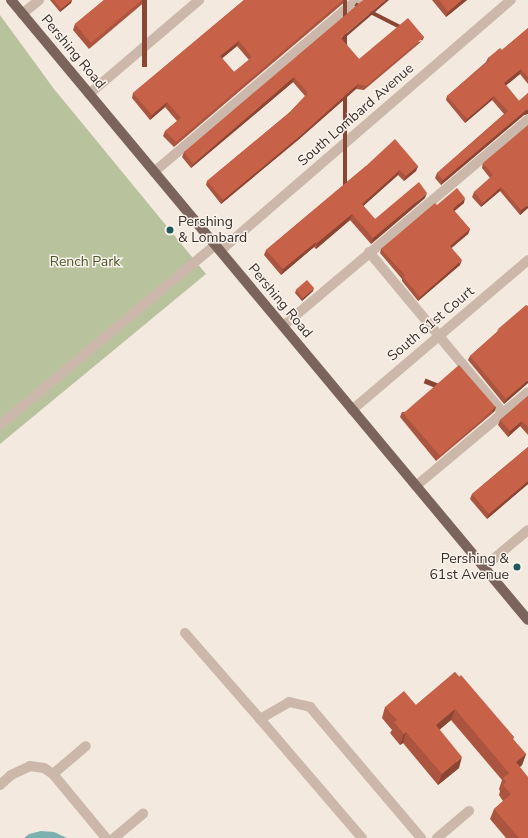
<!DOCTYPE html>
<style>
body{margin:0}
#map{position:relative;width:528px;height:838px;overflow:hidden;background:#f3e9df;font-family:"Nunito Sans",sans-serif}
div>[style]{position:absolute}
.green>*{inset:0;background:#b8c39e}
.water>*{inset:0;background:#7db1b0}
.minor>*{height:10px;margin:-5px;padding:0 5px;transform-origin:5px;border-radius:5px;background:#ccb8aa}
.major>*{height:10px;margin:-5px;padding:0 5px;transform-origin:5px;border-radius:5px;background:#7b645b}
.wall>*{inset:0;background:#ab543f}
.shaded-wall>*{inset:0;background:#8b4533;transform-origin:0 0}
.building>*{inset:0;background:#c76249;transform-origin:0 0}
.dots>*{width:11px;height:11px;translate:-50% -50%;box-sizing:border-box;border:2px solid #faf3eb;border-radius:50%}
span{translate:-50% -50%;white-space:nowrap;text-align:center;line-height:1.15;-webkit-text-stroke:3px #faf3eb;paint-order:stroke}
.street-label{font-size:14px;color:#392e2a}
.poi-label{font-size:14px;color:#392e2a}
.left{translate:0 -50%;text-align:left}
.right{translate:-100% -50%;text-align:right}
.park-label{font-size:14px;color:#4a582d}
</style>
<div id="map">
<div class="green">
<i style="clip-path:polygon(0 15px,54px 89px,206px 274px,0 444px)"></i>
</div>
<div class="water">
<i style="clip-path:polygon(41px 831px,54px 832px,67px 838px,24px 838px,29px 834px)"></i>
</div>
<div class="minor">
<i style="left:22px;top:14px;width:22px;rotate:-39deg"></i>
<i style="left:89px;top:94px;width:145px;rotate:-40.5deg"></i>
<i style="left:154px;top:172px;width:266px;rotate:-40.3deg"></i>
<i style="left:220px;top:251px;width:384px;rotate:-40.8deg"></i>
<i style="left:369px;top:252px;width:209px;rotate:50.2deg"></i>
<i style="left:283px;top:326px;width:320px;rotate:-40.1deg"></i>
<i style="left:352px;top:410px;width:231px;rotate:-40.4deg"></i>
<i style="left:0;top:425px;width:280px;rotate:-39.9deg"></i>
<i style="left:416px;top:486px;width:146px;rotate:-40deg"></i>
<i style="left:484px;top:567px;width:57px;rotate:-40.1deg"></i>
<i style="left:185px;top:633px;width:114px;rotate:48.9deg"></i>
<i style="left:53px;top:774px;width:43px;rotate:-40.3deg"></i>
<i style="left:0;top:785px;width:15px;rotate:-42deg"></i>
<i style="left:11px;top:775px;width:21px;rotate:-25deg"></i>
<i style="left:30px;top:766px;width:14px;rotate:8deg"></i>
<i style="left:44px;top:768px;width:11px;rotate:34deg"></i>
<i style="left:53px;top:774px;width:83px;rotate:50.4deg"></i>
<i style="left:114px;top:838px;width:38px;rotate:-40deg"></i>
<i style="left:362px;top:838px;width:157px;rotate:-130.6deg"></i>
<i style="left:260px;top:719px;width:34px;rotate:-30deg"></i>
<i style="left:289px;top:702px;width:22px;rotate:13deg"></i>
<i style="left:310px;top:707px;width:172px;rotate:49.7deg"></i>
<i style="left:437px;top:838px;width:42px;rotate:-40.2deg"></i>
</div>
<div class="major">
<i style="left:11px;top:0;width:807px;rotate:50.18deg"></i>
</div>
<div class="wall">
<i style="clip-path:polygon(50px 0,72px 0,71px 3px,60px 12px)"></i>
<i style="clip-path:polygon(104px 0,147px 0,89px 49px,73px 30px,75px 24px)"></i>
<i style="clip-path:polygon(evenodd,244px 0,347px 0,174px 147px,163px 136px,165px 131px,177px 121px,165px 107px,150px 120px,132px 98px,133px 93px,244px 0,237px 46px,249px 60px,234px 72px,222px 58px,237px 46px)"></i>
<i style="clip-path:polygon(432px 0,467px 0,446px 17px)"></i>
<i style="clip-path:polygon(528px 28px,528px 84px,520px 74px,506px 85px,519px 101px,528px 93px,528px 114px,524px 115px,441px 185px,435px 178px,437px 173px,504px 114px,492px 100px,465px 123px,446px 100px,447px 96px,486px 62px,488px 58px,502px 50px)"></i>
<i style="clip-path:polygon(342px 40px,359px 59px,422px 41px,364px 90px,356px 89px,298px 140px,221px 204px,206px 185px,207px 181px,290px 112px,305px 96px,293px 82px,191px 168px,182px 157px,184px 152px)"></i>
<i style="clip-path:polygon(483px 163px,528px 208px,520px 215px,500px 191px,481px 207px,472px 197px,474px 192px,490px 178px,482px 168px)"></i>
<i style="clip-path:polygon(366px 166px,418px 166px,416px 171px,404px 181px,398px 175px,363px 206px,375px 219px,425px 198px,371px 244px,350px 220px,316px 249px,314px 247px,281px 275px,264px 255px,266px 250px)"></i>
<i style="clip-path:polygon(464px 203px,454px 211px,470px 229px,468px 234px,451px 248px,460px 265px,418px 301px,402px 281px,402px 279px,380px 253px,381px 249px,437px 205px)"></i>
<i style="clip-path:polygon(296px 290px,313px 291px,302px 301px,295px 293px)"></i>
<i style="clip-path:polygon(498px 329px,528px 383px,504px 404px,468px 360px,470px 356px,497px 332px)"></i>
<i style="clip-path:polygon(528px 396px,528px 435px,520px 426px,508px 437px,498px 425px,500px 420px)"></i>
<i style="clip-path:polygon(496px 407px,494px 412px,436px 461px,400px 417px,402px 412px)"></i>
<i style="clip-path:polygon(528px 447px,528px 484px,487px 519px,470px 499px,472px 494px)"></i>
<i style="clip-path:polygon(455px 672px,514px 737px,513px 739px,526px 754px,522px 765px,520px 767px,528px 838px,506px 838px,490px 819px,494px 809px,503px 801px,499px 795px,500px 791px,499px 789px,502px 780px,451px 720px,439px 730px,459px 768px,438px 785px,403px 743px,400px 745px,390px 733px,392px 730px,382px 718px,385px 707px,416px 705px)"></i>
</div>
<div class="shaded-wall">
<i style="clip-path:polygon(72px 0,71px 3px,60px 12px,61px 9px)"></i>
<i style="left:142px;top:0;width:5px;height:67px"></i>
<i style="left:343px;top:0;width:4px;height:219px"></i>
<i style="clip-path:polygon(385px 0,389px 0,339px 43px,341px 38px)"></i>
<i style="clip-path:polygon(462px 0,467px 0,446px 17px,448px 12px)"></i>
<i style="left:424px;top:37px;width:4px;height:76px;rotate:117deg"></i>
<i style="clip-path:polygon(239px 41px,237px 46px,219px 61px,220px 56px)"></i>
<i style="clip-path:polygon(521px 69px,520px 74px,503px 88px,504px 83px)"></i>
<i style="clip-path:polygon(294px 77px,293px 82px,191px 168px,193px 164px)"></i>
<i style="clip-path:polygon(358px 84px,356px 89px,298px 140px,221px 204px,223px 200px)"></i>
<i style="clip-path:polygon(494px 96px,492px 100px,465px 123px,467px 119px)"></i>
<i style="clip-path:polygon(167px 102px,165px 107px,150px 120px,152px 115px)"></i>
<i style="clip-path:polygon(526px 110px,528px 110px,528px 114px,524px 115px,441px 185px,443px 180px)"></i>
<i style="clip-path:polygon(418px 166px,416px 171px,404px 181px,406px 176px)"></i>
<i style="clip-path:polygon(400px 170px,398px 175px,360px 209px,362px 204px)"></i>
<i style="clip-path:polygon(501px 187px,500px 191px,481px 207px,483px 203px)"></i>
<i style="clip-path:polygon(427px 193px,425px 198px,371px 244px,373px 238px)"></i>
<i style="clip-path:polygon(465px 198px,464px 203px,451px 214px,453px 209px)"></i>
<i style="clip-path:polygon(528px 205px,528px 208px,520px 215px,521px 210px)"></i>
<i style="clip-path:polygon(352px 214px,350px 220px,316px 249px,317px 243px)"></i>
<i style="clip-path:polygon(470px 229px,468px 234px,448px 251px,450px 246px)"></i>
<i style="clip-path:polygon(316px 242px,314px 247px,281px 275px,283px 269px)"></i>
<i style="clip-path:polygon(462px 260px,460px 265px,418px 301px,420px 297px)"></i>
<i style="clip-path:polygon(314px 288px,313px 291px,302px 301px,303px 298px)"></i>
<i style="clip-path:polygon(528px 380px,528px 383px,504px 404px,506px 399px)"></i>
<i style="left:496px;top:407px;width:5px;height:76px;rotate:112deg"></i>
<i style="clip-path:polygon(522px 421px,520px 426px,508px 437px,510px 431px)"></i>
<i style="clip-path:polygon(528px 481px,528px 484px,487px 519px,489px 514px)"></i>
<i style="clip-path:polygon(455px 709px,451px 720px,432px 736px,436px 725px)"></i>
<i style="clip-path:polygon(406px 732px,403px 743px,400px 745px,404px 734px)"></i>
<i style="clip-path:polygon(526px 754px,522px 765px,512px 773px,516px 762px)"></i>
<i style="clip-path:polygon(462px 757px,459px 768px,438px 785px,442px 774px)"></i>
</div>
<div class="building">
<i style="clip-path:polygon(54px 0,72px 0,61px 9px)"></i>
<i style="clip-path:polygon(104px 0,142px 0,91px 43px,75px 24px)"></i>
<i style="clip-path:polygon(evenodd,244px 0,343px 0,176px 142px,165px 131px,181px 118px,167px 102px,152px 115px,133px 93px,244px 0,239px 41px,252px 57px,234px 72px,220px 56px,239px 41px)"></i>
<i style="clip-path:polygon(363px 0,385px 0,341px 38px,359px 59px,408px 18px,424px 37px,366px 86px,358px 84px,300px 136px,223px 200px,207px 181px,290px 112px,308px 93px,294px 77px,193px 164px,184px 152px)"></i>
<i style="clip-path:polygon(439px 0,462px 0,448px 12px)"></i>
<i style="clip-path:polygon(528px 28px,528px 77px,521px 69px,504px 83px,519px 101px,528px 93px,528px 110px,526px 110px,443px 180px,437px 173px,508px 111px,494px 96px,467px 119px,447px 96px,490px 60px,488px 58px,500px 48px,502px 50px)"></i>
<i style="clip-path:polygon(528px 125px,528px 205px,521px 210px,501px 187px,483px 203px,474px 192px,493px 175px,483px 163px)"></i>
<i style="clip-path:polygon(395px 139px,418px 166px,406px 176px,400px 170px,362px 204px,375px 219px,419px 182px,427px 193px,373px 238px,352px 214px,317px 243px,316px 242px,283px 269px,266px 250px,366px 166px)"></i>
<i style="clip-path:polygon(457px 188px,465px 198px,453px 209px,470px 229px,450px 246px,462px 260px,420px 297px,403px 277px,405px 275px,381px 249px,435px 203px,437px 205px)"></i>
<i style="left:307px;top:280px;width:11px;height:15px;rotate:49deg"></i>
<i style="clip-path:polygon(526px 305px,528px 306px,528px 380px,506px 399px,470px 356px,499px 330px,498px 329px)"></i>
<i style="left:459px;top:365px;width:56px;height:74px;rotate:49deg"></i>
<i style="clip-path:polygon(528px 396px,528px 427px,522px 421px,510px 431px,500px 420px)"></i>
<i style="clip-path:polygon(528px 447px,528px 481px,489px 514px,472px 494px)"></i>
<i style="clip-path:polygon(455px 672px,459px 677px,461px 675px,514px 737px,512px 738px,526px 754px,516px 762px,528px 777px,528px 838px,519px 838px,494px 809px,511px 794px,503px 785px,506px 782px,503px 778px,509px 773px,455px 709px,436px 725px,462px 757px,442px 774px,406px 732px,404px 734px,394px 722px,397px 720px,385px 707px,404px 691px,416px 705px)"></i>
</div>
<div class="dots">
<i style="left:170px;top:230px;background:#1e5a5b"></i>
<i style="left:517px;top:567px;background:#1e5a5b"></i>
</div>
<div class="street-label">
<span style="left:73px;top:52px;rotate:50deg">Pershing Road</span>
<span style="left:356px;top:115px;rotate:-41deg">South Lombard Avenue</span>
<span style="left:280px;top:301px;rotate:50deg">Pershing Road</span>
<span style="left:431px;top:324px;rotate:-40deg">South 61st Court</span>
</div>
<div class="poi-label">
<span class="left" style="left:178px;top:230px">Pershing<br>&amp; Lombard</span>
<span class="right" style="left:509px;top:567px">Pershing &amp;<br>61st Avenue</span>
</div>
<div class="park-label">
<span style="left:85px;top:262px">Rench Park</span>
</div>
</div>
